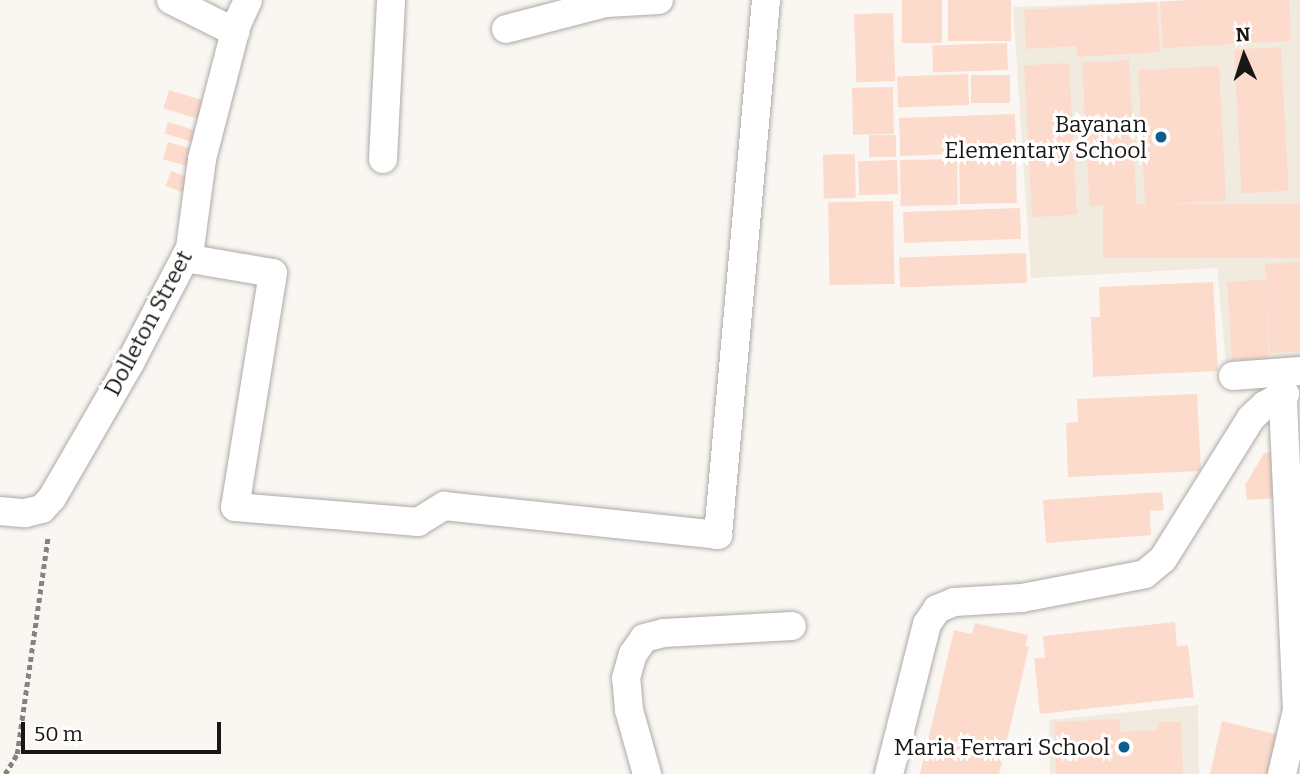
<!DOCTYPE html>
<style>
body{margin:0}
#map{position:relative;width:1300px;height:774px;overflow:hidden;background:#faf7f3;font-family:Bitter,serif}
div>[style]{position:absolute}
.built>*{inset:0;background:#f1eadf}
.building>*{inset:0;background:#fddbcc;transform-origin:0 0}
.path>*{height:4.5px;margin-top:-2.25px;transform-origin:0;background:repeating-linear-gradient(90deg,#858380 0 5px,transparent 0 8.5px)}
.roads{filter:drop-shadow(0 0 2px #adaaa6) drop-shadow(0 0 2px #adaaa6)}
.minor>*{height:28px;margin:-14px;padding:0 14px;transform-origin:14px;border-radius:14px;background:#fff}
.dots>*{width:19px;height:19px;translate:-50% -50%;box-sizing:border-box;border:4px solid #fff;border-radius:50%}
span{translate:-50% -50%;white-space:nowrap;text-align:center;line-height:1.15;-webkit-text-stroke:6px #fff;paint-order:stroke}
.poi-label{font-size:23px;color:#181716}
.right{translate:-100% -50%;text-align:right}
.street-label{font-size:23px;color:#181716}
.north{position:absolute;left:1209px;top:21px;width:70px;height:70px;-webkit-text-stroke:5px #fff;paint-order:stroke;rotate:357deg;font-size:19px;font-weight:700;line-height:28px;text-align:center;color:#181716}
.north::after{content:'';display:block;margin:auto;width:24px;height:32px;background:#181716;clip-path:polygon(50% 0,100% 100%,50% 72%,0 100%)}
.scale{position:absolute;left:21px;top:722px;width:200px;height:32px;box-sizing:border-box;border:4px solid #181716;border-top:0;padding-left:9px;font-size:21px;line-height:24px;white-space:nowrap;color:#181716;-webkit-text-stroke:5px #fff;paint-order:stroke}
</style>
<div id="map">
<div class="built">
<i style="clip-path:polygon(1209px 0,1300px 0,1300px 359px,1226px 363px,1217px 268px,1031px 278px,1013px 7px)"></i>
<i style="clip-path:polygon(1198px 705px,1199px 774px,1050px 774px,1049px 720px)"></i>
</div>
<div class="building">
<i style="left:902px;top:0;width:40px;height:43px"></i>
<i style="left:948px;top:0;width:63px;height:41px"></i>
<i style="clip-path:polygon(1186px 0,1289px 0,1291px 41px,1163px 48px,1160px 2px)"></i>
<i style="clip-path:polygon(1157px 2px,1160px 52px,1077px 57px,1076px 46px,1026px 49px,1024px 10px)"></i>
<i style="left:893px;top:13px;width:68px;height:39px;rotate:88deg"></i>
<i style="left:1007px;top:43px;width:27px;height:75px;rotate:88deg"></i>
<i style="left:1281px;top:47px;width:144px;height:47px;rotate:87deg"></i>
<i style="left:1129px;top:60px;width:144px;height:47px;rotate:87deg"></i>
<i style="left:1069px;top:63px;width:152px;height:45px;rotate:87deg"></i>
<i style="left:1219px;top:66px;width:135px;height:81px;rotate:87deg"></i>
<i style="left:968px;top:74px;width:31px;height:71px;rotate:88deg"></i>
<i style="left:1010px;top:75px;width:28px;height:39px;rotate:90deg"></i>
<i style="left:893px;top:87px;width:47px;height:41px;rotate:89deg"></i>
<i style="left:169px;top:90px;width:41px;height:19px;rotate:17deg"></i>
<i style="left:1015px;top:114px;width:38px;height:116px;rotate:88deg"></i>
<i style="left:168px;top:122px;width:38px;height:12px;rotate:17deg"></i>
<i style="left:896px;top:135px;width:22px;height:27px;rotate:90deg"></i>
<i style="left:168px;top:142px;width:32px;height:18px;rotate:16deg"></i>
<i style="left:855px;top:154px;width:44px;height:32px;rotate:89deg"></i>
<i style="left:1016px;top:156px;width:47px;height:57px;rotate:89deg"></i>
<i style="left:957px;top:159px;width:46px;height:57px;rotate:89deg"></i>
<i style="left:897px;top:160px;width:34px;height:39px;rotate:88deg"></i>
<i style="left:171px;top:171px;width:23px;height:16px;rotate:20deg"></i>
<i style="left:893px;top:201px;width:83px;height:65px;rotate:89deg"></i>
<i style="left:1300px;top:204px;width:54px;height:197px;rotate:90deg"></i>
<i style="left:1020px;top:208px;width:31px;height:117px;rotate:88deg"></i>
<i style="left:1026px;top:253px;width:30px;height:127px;rotate:88deg"></i>
<i style="clip-path:polygon(1300px 262px,1300px 351px,1270px 353px,1265px 283px,1269px 358px,1232px 360px,1227px 282px,1266px 279px,1265px 264px)"></i>
<i style="clip-path:polygon(1213px 282px,1218px 371px,1093px 377px,1091px 317px,1100px 317px,1099px 287px)"></i>
<i style="clip-path:polygon(1197px 394px,1201px 471px,1068px 477px,1066px 423px,1078px 422px,1077px 399px)"></i>
<i style="clip-path:polygon(1271px 452px,1274px 498px,1247px 500px,1245px 485px,1264px 453px)"></i>
<i style="clip-path:polygon(1162px 492px,1164px 510px,1150px 511px,1151px 535px,1046px 543px,1043px 500px)"></i>
<i style="clip-path:polygon(1175px 622px,1177px 646px,1188px 645px,1194px 697px,1040px 714px,1034px 658px,1045px 658px,1043px 636px)"></i>
<i style="clip-path:polygon(975px 623px,1028px 635px,1025px 646px,1029px 647px,999px 774px,920px 774px,954px 630px,972px 634px)"></i>
<i style="clip-path:polygon(1120px 719px,1120px 732px,1158px 730px,1158px 722px,1181px 722px,1183px 774px,1056px 774px,1054px 722px)"></i>
<i style="clip-path:polygon(1222px 721px,1283px 736px,1274px 774px,1210px 774px)"></i>
</div>
<div class="path">
<i style="left:5px;top:774px;width:23px;rotate:-59deg"></i>
<i style="left:17px;top:754px;width:220px;rotate:-81.9deg"></i>
</div>
<div class="roads">
<div class="minor">
<i style="left:171px;top:0;width:72px;rotate:26.6deg"></i>
<i style="left:506px;top:29px;width:103px;rotate:-14.6deg"></i>
<i style="left:606px;top:3px;width:53px;rotate:-3.2deg"></i>
<i style="left:383px;top:159px;width:159px;rotate:-87.1deg"></i>
<i style="left:185px;top:258px;width:89px;rotate:9.7deg"></i>
<i style="left:273px;top:273px;width:237px;rotate:99.2deg"></i>
<i style="left:235px;top:507px;width:184px;rotate:4.7deg"></i>
<i style="left:418px;top:522px;width:31px;rotate:-32deg"></i>
<i style="left:444px;top:506px;width:276px;rotate:6deg"></i>
<i style="left:718px;top:535px;width:537px;rotate:-84.87deg"></i>
<i style="left:1233px;top:376px;width:67px;rotate:-4.3deg"></i>
<i style="left:0;top:511px;width:25px;rotate:5deg"></i>
<i style="left:25px;top:513px;width:17px;rotate:-13deg"></i>
<i style="left:42px;top:509px;width:15px;rotate:-48deg"></i>
<i style="left:52px;top:498px;width:158px;rotate:-60deg"></i>
<i style="left:131px;top:361px;width:127px;rotate:-62.4deg"></i>
<i style="left:190px;top:248px;width:90px;rotate:-82.3deg"></i>
<i style="left:202px;top:159px;width:139px;rotate:-75.5deg"></i>
<i style="left:237px;top:24px;width:26px;rotate:-65deg"></i>
<i style="left:647px;top:774px;width:66px;rotate:-105.7deg"></i>
<i style="left:629px;top:710px;width:32px;rotate:-95deg"></i>
<i style="left:626px;top:678px;width:25px;rotate:-74deg"></i>
<i style="left:633px;top:654px;width:19px;rotate:-55deg"></i>
<i style="left:644px;top:638px;width:21px;rotate:-14deg"></i>
<i style="left:664px;top:633px;width:128px;rotate:-3.1deg"></i>
<i style="left:889px;top:774px;width:155px;rotate:-75.8deg"></i>
<i style="left:927px;top:624px;width:18px;rotate:-56deg"></i>
<i style="left:937px;top:609px;width:18px;rotate:-22deg"></i>
<i style="left:954px;top:602px;width:68px;rotate:-3.4deg"></i>
<i style="left:1022px;top:598px;width:125px;rotate:-11deg"></i>
<i style="left:1145px;top:574px;width:23px;rotate:-40deg"></i>
<i style="left:1163px;top:559px;width:166px;rotate:-58deg"></i>
<i style="left:1251px;top:418px;width:19px;rotate:-43deg"></i>
<i style="left:1265px;top:405px;width:23px;rotate:-29deg"></i>
<i style="left:1282px;top:774px;width:66px;rotate:-76.8deg"></i>
<i style="left:1297px;top:710px;width:336px;rotate:-92.6deg"></i>
</div>
</div>
<div class="dots">
<i style="left:1161px;top:137px;background:#0f5c8f"></i>
<i style="left:1124px;top:747px;background:#0f5c8f"></i>
</div>
<div class="poi-label">
<span class="right" style="left:1147px;top:137px">Bayanan<br>Elementary School</span>
<span class="right" style="left:1110px;top:747px">Maria Ferrari School</span>
</div>
<div class="street-label">
<span style="left:148px;top:323px;rotate:-62deg">Dolleton Street</span>
</div>
<div class="north">N</div>
<div class="scale">50 m</div>
</div>
